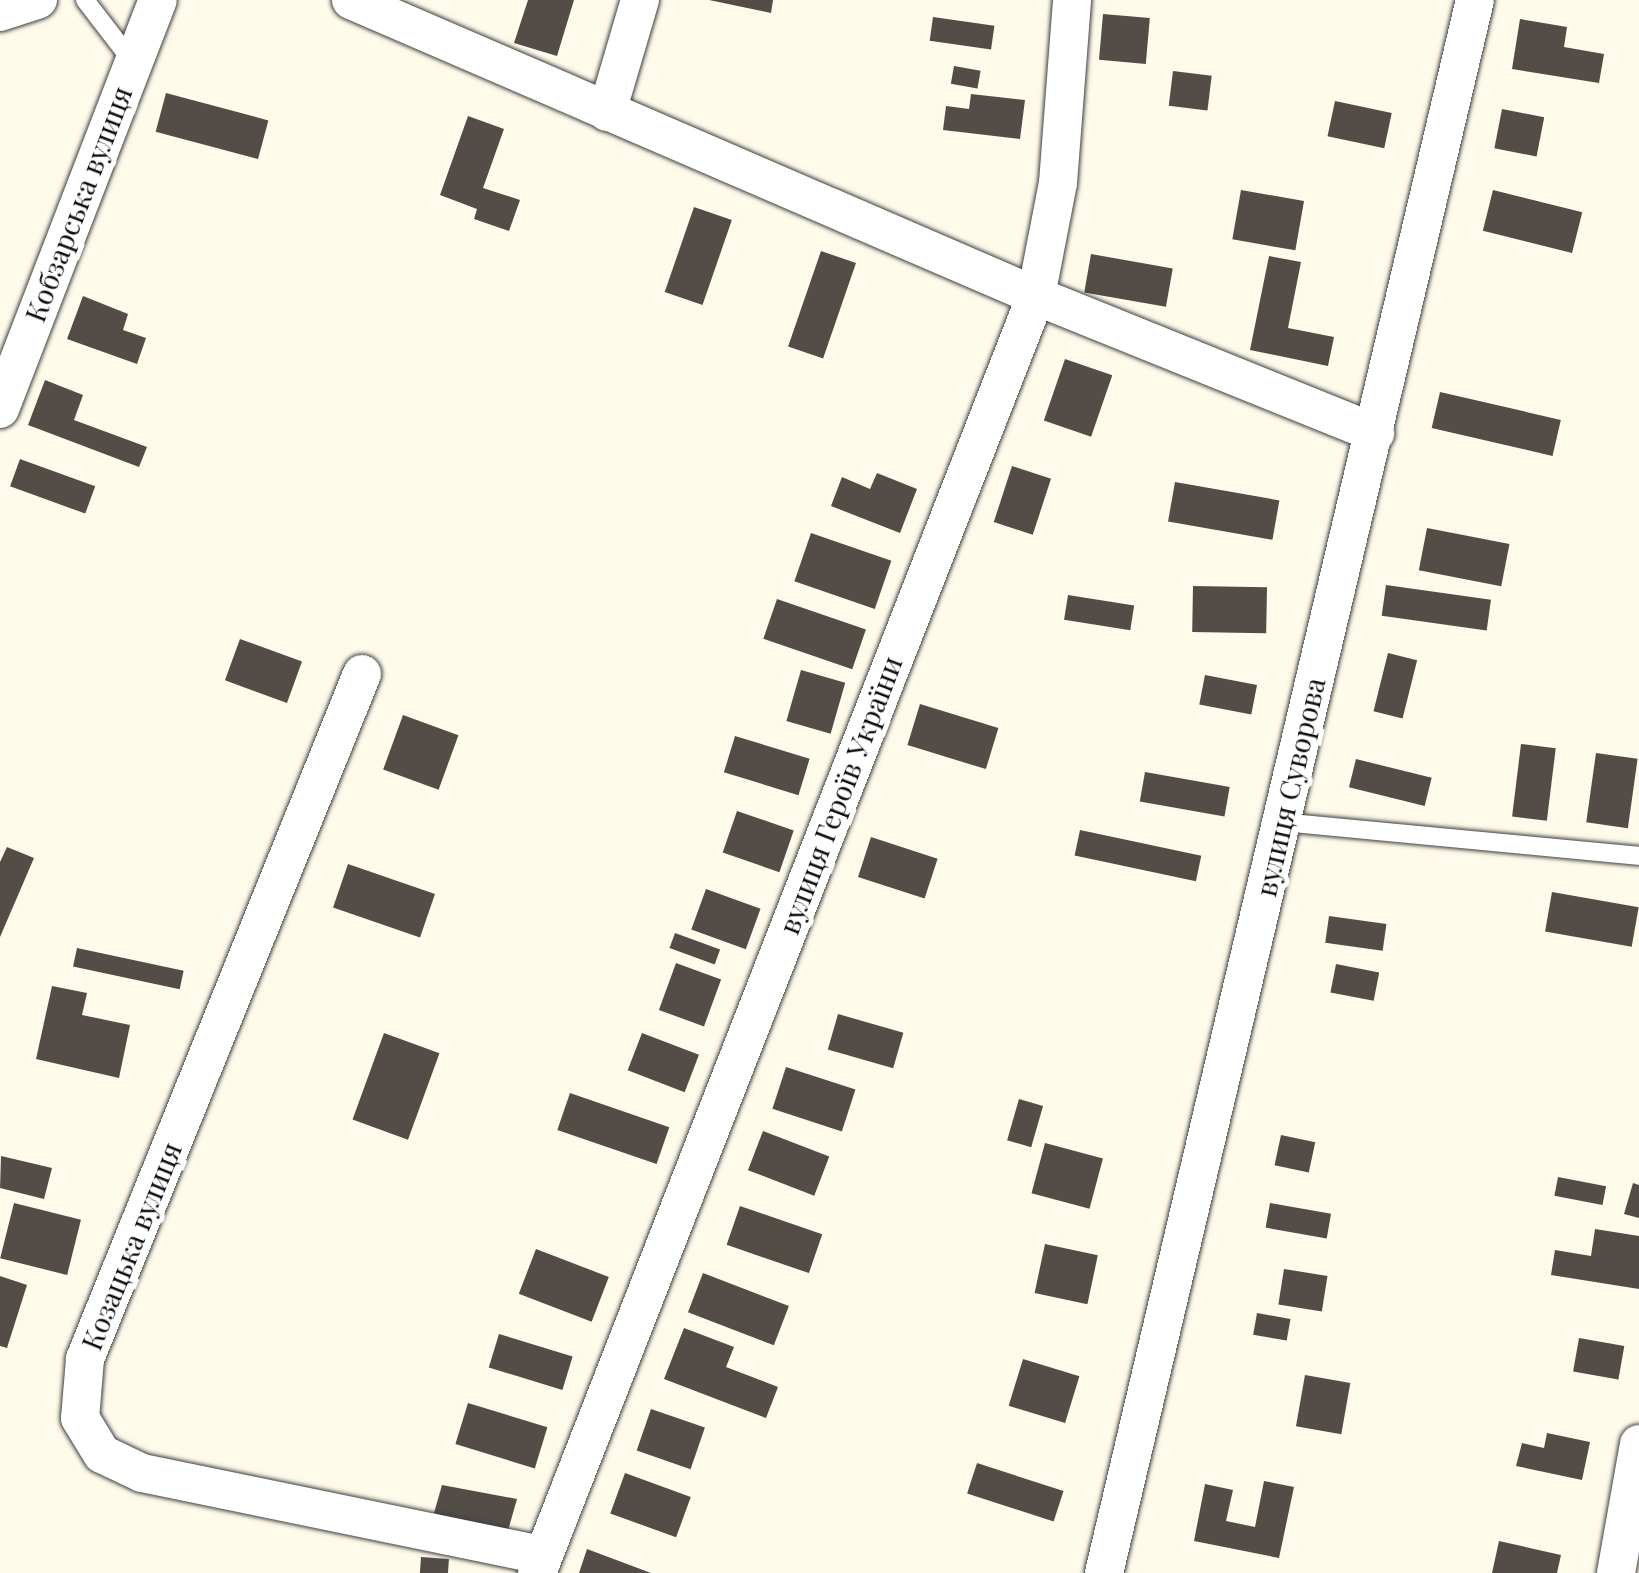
<!DOCTYPE html>
<meta charset="utf-8">
<style>
body{margin:0}
#map{position:relative;width:1639px;height:1573px;overflow:hidden;background:#fefbea;font-family:"Playfair Display",serif}
div>[style]{position:absolute}
.building>*{inset:0;background:#534d48;transform-origin:0 0}
.roads{filter:drop-shadow(0 0 2px #3e3e3e) drop-shadow(0 0 2px #3e3e3e)}
.lane>*{height:18px;margin:-9px;padding:0 9px;transform-origin:9px;border-radius:9px;background:#fff}
.street>*{height:38px;margin:-19px;padding:0 19px;transform-origin:19px;border-radius:19px;background:#fff}
span{translate:-50% -50%;white-space:nowrap;text-align:center;line-height:1.15;-webkit-text-stroke:10px #fff;paint-order:stroke}
.street-label{font-size:28px;color:#0b0b0b}
</style>
<div id="map">
<div class="building">
<i style="clip-path:polygon(528px 0,574px 0,557px 56px,514px 43px)"></i>
<i style="clip-path:polygon(709px 0,773px 0,771px 13px)"></i>
<i style="left:1103px;top:14px;width:47px;height:46px;rotate:5deg"></i>
<i style="left:933px;top:17px;width:62px;height:24px;rotate:8deg"></i>
<i style="clip-path:polygon(1520px 19px,1567px 27px,1564px 47px,1604px 54px,1599px 83px,1512px 69px)"></i>
<i style="left:954px;top:66px;width:27px;height:18px;rotate:10deg"></i>
<i style="left:1173px;top:71px;width:39px;height:35px;rotate:7deg"></i>
<i style="left:166px;top:93px;width:106px;height:40px;rotate:15deg"></i>
<i style="clip-path:polygon(971px 94px,1025px 100px,1020px 139px,943px 130px,946px 106px,969px 109px)"></i>
<i style="left:1335px;top:101px;width:58px;height:36px;rotate:12deg"></i>
<i style="left:1502px;top:109px;width:43px;height:40px;rotate:11deg"></i>
<i style="clip-path:polygon(468px 116px,504px 129px,483px 188px,520px 200px,509px 231px,474px 219px,477px 209px,440px 195px)"></i>
<i style="left:1241px;top:190px;width:64px;height:50px;rotate:10deg"></i>
<i style="left:1493px;top:190px;width:92px;height:42px;rotate:14deg"></i>
<i style="left:694px;top:207px;width:40px;height:90px;rotate:19deg"></i>
<i style="left:821px;top:251px;width:37px;height:101px;rotate:19deg"></i>
<i style="left:1091px;top:254px;width:83px;height:39px;rotate:10deg"></i>
<i style="clip-path:polygon(1269px 256px,1301px 262px,1288px 328px,1334px 337px,1328px 366px,1250px 350px)"></i>
<i style="clip-path:polygon(83px 296px,128px 314px,123px 330px,146px 338px,137px 364px,67px 339px)"></i>
<i style="left:1065px;top:359px;width:50px;height:65px;rotate:19deg"></i>
<i style="clip-path:polygon(45px 380px,83px 395px,74px 420px,147px 447px,139px 467px,28px 425px)"></i>
<i style="left:1440px;top:392px;width:124px;height:37px;rotate:13deg"></i>
<i style="left:20px;top:459px;width:80px;height:29px;rotate:20deg"></i>
<i style="left:1012px;top:466px;width:41px;height:59px;rotate:18deg"></i>
<i style="clip-path:polygon(877px 473px,917px 489px,900px 533px,831px 506px,842px 477px,870px 489px)"></i>
<i style="left:1175px;top:482px;width:106px;height:40px;rotate:10deg"></i>
<i style="left:1427px;top:528px;width:84px;height:43px;rotate:11deg"></i>
<i style="left:811px;top:533px;width:85px;height:51px;rotate:19deg"></i>
<i style="left:1386px;top:585px;width:106px;height:31px;rotate:8deg"></i>
<i style="left:1193px;top:586px;width:74px;height:46px;rotate:1deg"></i>
<i style="left:1068px;top:595px;width:67px;height:25px;rotate:9deg"></i>
<i style="left:777px;top:599px;width:94px;height:42px;rotate:19deg"></i>
<i style="left:240px;top:639px;width:66px;height:44px;rotate:20deg"></i>
<i style="left:1388px;top:653px;width:30px;height:60px;rotate:14deg"></i>
<i style="left:801px;top:670px;width:46px;height:53px;rotate:16deg"></i>
<i style="left:1205px;top:675px;width:53px;height:30px;rotate:11deg"></i>
<i style="left:920px;top:704px;width:82px;height:43px;rotate:17deg"></i>
<i style="left:403px;top:715px;width:59px;height:58px;rotate:20deg"></i>
<i style="left:735px;top:736px;width:78px;height:38px;rotate:17deg"></i>
<i style="left:1521px;top:744px;width:35px;height:73px;rotate:7deg"></i>
<i style="left:1596px;top:753px;width:42px;height:70px;rotate:8deg"></i>
<i style="left:1356px;top:759px;width:78px;height:29px;rotate:14deg"></i>
<i style="left:1145px;top:772px;width:86px;height:30px;rotate:10deg"></i>
<i style="left:737px;top:811px;width:60px;height:44px;rotate:19deg"></i>
<i style="left:1080px;top:830px;width:124px;height:26px;rotate:12deg"></i>
<i style="left:871px;top:837px;width:70px;height:42px;rotate:18deg"></i>
<i style="clip-path:polygon(7px 847px,34px 858px,0 937px,0 862px)"></i>
<i style="left:348px;top:864px;width:92px;height:46px;rotate:19deg"></i>
<i style="left:706px;top:889px;width:58px;height:43px;rotate:20deg"></i>
<i style="left:1552px;top:892px;width:88px;height:40px;rotate:10deg"></i>
<i style="left:1329px;top:916px;width:58px;height:27px;rotate:8deg"></i>
<i style="left:675px;top:933px;width:48px;height:16px;rotate:20deg"></i>
<i style="left:77px;top:948px;width:109px;height:19px;rotate:12deg"></i>
<i style="left:676px;top:963px;width:48px;height:50px;rotate:20deg"></i>
<i style="left:1336px;top:964px;width:44px;height:29px;rotate:11deg"></i>
<i style="clip-path:polygon(52px 986px,87px 993px,82px 1015px,130px 1025px,119px 1078px,36px 1059px)"></i>
<i style="left:838px;top:1014px;width:68px;height:37px;rotate:16deg"></i>
<i style="left:384px;top:1033px;width:59px;height:92px;rotate:20deg"></i>
<i style="left:642px;top:1033px;width:61px;height:40px;rotate:21deg"></i>
<i style="left:786px;top:1067px;width:73px;height:44px;rotate:18deg"></i>
<i style="left:570px;top:1093px;width:105px;height:39px;rotate:19deg"></i>
<i style="left:1019px;top:1099px;width:25px;height:43px;rotate:16deg"></i>
<i style="left:763px;top:1131px;width:71px;height:42px;rotate:21deg"></i>
<i style="left:1281px;top:1135px;width:35px;height:31px;rotate:12deg"></i>
<i style="left:1045px;top:1143px;width:60px;height:52px;rotate:15deg"></i>
<i style="clip-path:polygon(1px 1156px,52px 1168px,44px 1199px,0 1188px)"></i>
<i style="left:1558px;top:1177px;width:49px;height:19px;rotate:11deg"></i>
<i style="clip-path:polygon(1633px 1183px,1639px 1185px,1639px 1218px,1624px 1214px)"></i>
<i style="left:14px;top:1203px;width:69px;height:57px;rotate:14deg"></i>
<i style="left:1270px;top:1203px;width:62px;height:25px;rotate:10deg"></i>
<i style="left:740px;top:1206px;width:87px;height:41px;rotate:19deg"></i>
<i style="clip-path:polygon(1595px 1229px,1639px 1236px,1639px 1289px,1551px 1275px,1555px 1250px,1591px 1256px)"></i>
<i style="left:1045px;top:1244px;width:54px;height:50px;rotate:12deg"></i>
<i style="left:536px;top:1249px;width:78px;height:48px;rotate:21deg"></i>
<i style="left:1284px;top:1269px;width:44px;height:36px;rotate:9deg"></i>
<i style="left:703px;top:1273px;width:92px;height:42px;rotate:21deg"></i>
<i style="clip-path:polygon(0 1276px,27px 1285px,7px 1348px,0 1346px)"></i>
<i style="left:1257px;top:1313px;width:34px;height:22px;rotate:10deg"></i>
<i style="clip-path:polygon(684px 1328px,734px 1347px,726px 1367px,778px 1387px,766px 1418px,664px 1379px)"></i>
<i style="left:499px;top:1334px;width:77px;height:35px;rotate:17deg"></i>
<i style="left:1579px;top:1338px;width:46px;height:34px;rotate:10deg"></i>
<i style="left:1023px;top:1359px;width:59px;height:49px;rotate:17deg"></i>
<i style="left:1305px;top:1375px;width:46px;height:52px;rotate:10deg"></i>
<i style="left:468px;top:1403px;width:83px;height:43px;rotate:17deg"></i>
<i style="left:651px;top:1409px;width:57px;height:44px;rotate:19deg"></i>
<i style="clip-path:polygon(1547px 1433px,1590px 1442px,1582px 1480px,1516px 1466px,1522px 1443px,1544px 1448px)"></i>
<i style="left:977px;top:1463px;width:91px;height:32px;rotate:18deg"></i>
<i style="left:625px;top:1473px;width:70px;height:43px;rotate:20deg"></i>
<i style="clip-path:polygon(1264px 1481px,1294px 1487px,1279px 1558px,1194px 1541px,1205px 1484px,1233px 1490px,1226px 1521px,1255px 1527px)"></i>
<i style="clip-path:polygon(442px 1485px,517px 1499px,507px 1534px,434px 1513px)"></i>
<i style="clip-path:polygon(1499px 1541px,1561px 1555px,1557px 1573px,1492px 1573px)"></i>
<i style="clip-path:polygon(587px 1549px,651px 1573px,579px 1573px)"></i>
<i style="left:421px;top:1557px;width:28px;height:16px;rotate:4deg"></i>
</div>
<div class="roads">
<div class="lane">
<i style="left:85px;top:0;width:77px;rotate:52.4deg"></i>
<i style="left:1281px;top:822px;width:360px;rotate:5.4deg"></i>
</div>
<div class="street">
<i style="left:351px;top:0;width:746px;rotate:23.37deg"></i>
<i style="left:1036px;top:296px;width:366px;rotate:22deg"></i>
<i style="left:0;top:12px;width:40px;rotate:-18deg"></i>
<i style="left:607px;top:112px;width:117px;rotate:-73.6deg"></i>
<i style="left:0;top:409px;width:438px;rotate:-68.9deg"></i>
<i style="left:362px;top:674px;width:739px;rotate:112.02deg"></i>
<i style="left:85px;top:1359px;width:59px;rotate:94.8deg"></i>
<i style="left:80px;top:1418px;width:42px;rotate:58.6deg"></i>
<i style="left:102px;top:1454px;width:44px;rotate:25.4deg"></i>
<i style="left:142px;top:1473px;width:409px;rotate:11.6deg"></i>
<i style="left:537px;top:1573px;width:1371px;rotate:-68.66deg"></i>
<i style="left:1036px;top:296px;width:115px;rotate:-79deg"></i>
<i style="left:1058px;top:183px;width:184px;rotate:-85.6deg"></i>
<i style="left:1104px;top:1573px;width:1616px;rotate:-76.73deg"></i>
<i style="left:1616px;top:1573px;width:131px;rotate:-79.9deg"></i>
</div>
</div>
<div class="street-label">
<span style="left:78px;top:204px;rotate:-69deg">Кобзарська вулиця</span>
<span style="left:1290px;top:787px;rotate:-77deg">вулиця Суворова</span>
<span style="left:840px;top:795px;rotate:-69deg">вулиця Героїв України</span>
<span style="left:131px;top:1246px;rotate:-68deg">Козацька вулиця</span>
</div>
</div>
